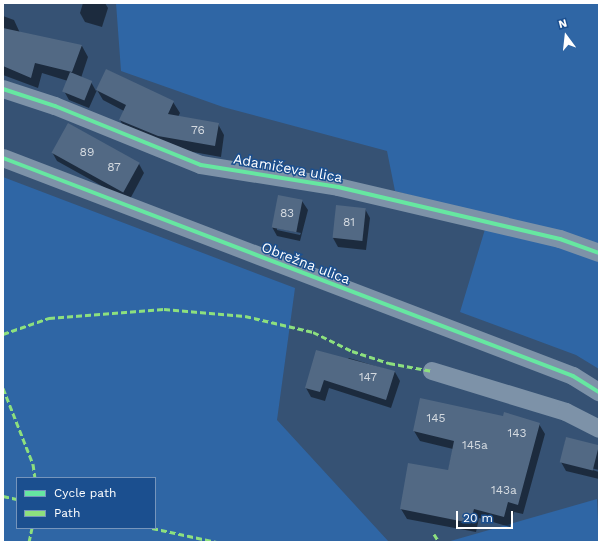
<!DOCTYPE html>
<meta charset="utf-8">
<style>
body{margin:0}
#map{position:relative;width:602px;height:545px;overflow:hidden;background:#365274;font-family:"Work Sans",sans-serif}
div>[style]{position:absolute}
.green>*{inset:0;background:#2f66a5}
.shadow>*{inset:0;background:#0007}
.building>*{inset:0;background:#526984;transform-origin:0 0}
.street>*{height:18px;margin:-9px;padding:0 9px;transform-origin:9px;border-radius:9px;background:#7d92a8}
.quiet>*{height:3px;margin-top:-1.5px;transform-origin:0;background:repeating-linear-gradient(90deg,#8de07e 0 6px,transparent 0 9px)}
.cycleway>*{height:4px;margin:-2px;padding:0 2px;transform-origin:2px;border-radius:2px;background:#66e7a1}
span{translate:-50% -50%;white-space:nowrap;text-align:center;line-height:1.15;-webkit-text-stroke:3px #1b4f8f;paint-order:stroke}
.number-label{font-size:12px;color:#d4dae0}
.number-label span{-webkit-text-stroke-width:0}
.street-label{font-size:14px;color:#fff}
.frame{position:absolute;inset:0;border:4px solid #fff;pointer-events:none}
.legend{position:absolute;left:16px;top:477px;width:140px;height:52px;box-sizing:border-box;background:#1b4f8f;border:1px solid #7695bc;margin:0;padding:5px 7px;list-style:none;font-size:12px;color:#fff}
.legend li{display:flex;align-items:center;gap:8px;height:20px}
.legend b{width:20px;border:1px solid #7695bc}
.north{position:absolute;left:546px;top:16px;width:40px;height:40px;-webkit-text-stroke:3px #1b4f8f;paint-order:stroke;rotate:345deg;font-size:11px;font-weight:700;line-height:16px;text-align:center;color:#fff}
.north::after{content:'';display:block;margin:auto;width:14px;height:18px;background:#fff;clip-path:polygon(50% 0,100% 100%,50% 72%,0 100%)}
.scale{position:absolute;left:456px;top:511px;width:57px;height:18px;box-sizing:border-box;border:2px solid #fff;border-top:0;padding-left:5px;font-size:12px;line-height:14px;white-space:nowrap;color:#fff;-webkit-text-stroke:3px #1b4f8f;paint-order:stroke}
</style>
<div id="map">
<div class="green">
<i style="clip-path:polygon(116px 3px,599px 3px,599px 369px,576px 355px,460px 312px,489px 216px,395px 191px,387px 151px,223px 107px,121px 71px)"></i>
<i style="clip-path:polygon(evenodd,3px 177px,295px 288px,277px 420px,389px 542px,3px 542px,3px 177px,17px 478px,155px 478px,155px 528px,17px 528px,17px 478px)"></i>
<i style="clip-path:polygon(597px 499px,599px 542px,447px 542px)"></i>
</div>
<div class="shadow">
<i style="clip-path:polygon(83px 3px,105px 3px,108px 8px,102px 27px,85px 22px,80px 13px)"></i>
<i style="clip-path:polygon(3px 16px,14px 20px,20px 33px,82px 46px,88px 57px,81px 78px,91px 82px,96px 91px,107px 70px,173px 102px,180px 113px,178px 117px,218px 124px,224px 135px,221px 157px,165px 147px,126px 131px,120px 120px,124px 111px,103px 100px,97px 90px,89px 108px,69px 100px,64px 91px,68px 81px,42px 73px,38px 88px,3px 75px)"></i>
<i style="clip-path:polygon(52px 152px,139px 164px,144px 173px,129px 201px,57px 161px)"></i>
<i style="clip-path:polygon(evenodd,302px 201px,308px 210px,300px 241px,277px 236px,272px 227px,302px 201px,277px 228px,301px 233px,300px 235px,277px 230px,277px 228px)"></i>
<i style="clip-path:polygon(365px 209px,370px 218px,366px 250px,338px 247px,333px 238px)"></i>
<i style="clip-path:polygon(349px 358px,395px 372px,400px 381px,391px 408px,329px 388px,325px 401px,311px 397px,306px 388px)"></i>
<i style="clip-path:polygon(539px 424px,545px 434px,523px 514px,514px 512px,510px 527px,479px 518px,476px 532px,407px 519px,401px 509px,448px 472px,453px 449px,420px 441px,414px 431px)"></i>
<i style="clip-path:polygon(566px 438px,599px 446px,599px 470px,566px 462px,599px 472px,599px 479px,566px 471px,561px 462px)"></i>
</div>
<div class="building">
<i style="clip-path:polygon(3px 28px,82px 45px,72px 72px,35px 63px,31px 78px,3px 66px)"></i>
<i style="clip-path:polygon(106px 69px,174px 101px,168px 114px,219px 123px,215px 146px,158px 136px,119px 120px,126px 105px,96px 90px)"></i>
<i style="left:70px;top:72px;width:24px;height:21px;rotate:22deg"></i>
<i style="left:68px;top:123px;width:82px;height:34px;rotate:29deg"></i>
<i style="left:278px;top:195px;width:25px;height:33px;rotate:11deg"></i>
<i style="left:336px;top:205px;width:30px;height:33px;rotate:6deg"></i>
<i style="clip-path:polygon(316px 350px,395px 371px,386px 400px,324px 380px,320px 392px,305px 388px)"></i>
<i style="clip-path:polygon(420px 398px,503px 416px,504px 412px,540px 423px,518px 505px,508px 502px,504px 517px,474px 509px,470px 523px,400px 509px,408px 463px,448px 470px,454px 441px,413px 431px)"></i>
<i style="left:566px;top:437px;width:34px;height:26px;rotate:14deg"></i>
</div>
<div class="street">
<i style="left:3px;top:89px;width:55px;rotate:18.1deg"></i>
<i style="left:55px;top:106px;width:157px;rotate:22deg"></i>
<i style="left:201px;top:165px;width:139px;rotate:9.1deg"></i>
<i style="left:338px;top:187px;width:228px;rotate:13.2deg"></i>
<i style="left:560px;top:239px;width:41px;rotate:19.7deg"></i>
<i style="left:3px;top:158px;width:610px;rotate:20.93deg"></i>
<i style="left:573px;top:376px;width:31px;rotate:32deg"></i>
<i style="left:432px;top:371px;width:140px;rotate:17deg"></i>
<i style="left:566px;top:412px;width:37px;rotate:27deg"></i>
</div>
<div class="quiet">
<i style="left:3px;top:334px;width:49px;rotate:-19.2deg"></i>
<i style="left:49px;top:318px;width:115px;rotate:-4.5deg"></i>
<i style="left:164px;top:309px;width:81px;rotate:4.9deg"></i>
<i style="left:245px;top:316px;width:70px;rotate:13.2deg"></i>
<i style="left:313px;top:332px;width:43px;rotate:26deg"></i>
<i style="left:352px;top:351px;width:39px;rotate:18deg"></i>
<i style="left:389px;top:363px;width:44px;rotate:10.5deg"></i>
<i style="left:3px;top:388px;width:82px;rotate:68.5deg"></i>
<i style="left:33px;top:464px;width:14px;rotate:82deg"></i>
<i style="left:3px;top:496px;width:14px;rotate:12deg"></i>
<i style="left:152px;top:528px;width:66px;rotate:12.2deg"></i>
<i style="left:434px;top:534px;width:9px;rotate:58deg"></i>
<i style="left:29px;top:542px;width:14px;rotate:-78deg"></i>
</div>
<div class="cycleway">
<i style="left:3px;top:89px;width:55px;rotate:18.1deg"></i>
<i style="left:55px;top:106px;width:157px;rotate:22deg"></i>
<i style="left:201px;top:165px;width:139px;rotate:9.1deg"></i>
<i style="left:338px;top:187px;width:228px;rotate:13.2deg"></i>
<i style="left:560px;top:239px;width:41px;rotate:19.7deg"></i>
<i style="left:3px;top:158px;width:610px;rotate:20.93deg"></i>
<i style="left:573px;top:376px;width:31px;rotate:32deg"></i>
</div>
<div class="number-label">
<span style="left:198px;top:131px">76</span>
<span style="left:87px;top:153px">89</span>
<span style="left:114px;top:168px">87</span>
<span style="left:287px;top:214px">83</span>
<span style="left:349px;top:223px">81</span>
<span style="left:368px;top:378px">147</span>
<span style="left:436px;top:419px">145</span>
<span style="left:517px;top:434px">143</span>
<span style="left:475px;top:446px">145a</span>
<span style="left:504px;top:491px">143a</span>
</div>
<div class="street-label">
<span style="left:288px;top:168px;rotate:10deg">Adamičeva ulica</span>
<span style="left:306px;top:263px;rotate:21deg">Obrežna ulica</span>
</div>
<div class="frame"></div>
<ul class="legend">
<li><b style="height:5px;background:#66e7a1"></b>Cycle path</li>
<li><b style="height:5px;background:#8de07e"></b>Path</li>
</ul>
<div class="north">N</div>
<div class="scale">20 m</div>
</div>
